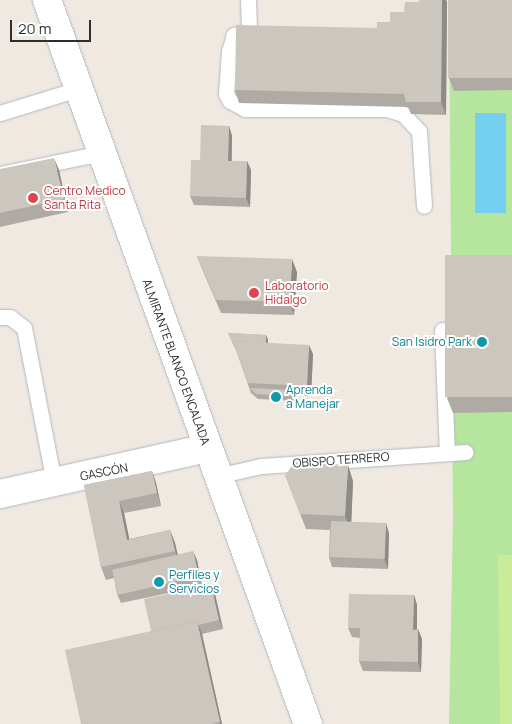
<!DOCTYPE html>
<meta charset="utf-8">
<style>
body{margin:0}
#map{position:relative;width:512px;height:724px;overflow:hidden;background:#efe9e1;font-family:Manrope,sans-serif}
div>[style]{position:absolute}
.green>*{inset:0;background:#b6e59e}
.pitch>*{inset:0;background:#c9ec9a}
.water>*{inset:0;background:#75cff0;transform-origin:0 0}
.roads{filter:drop-shadow(0 0 1px #b4b7c1) drop-shadow(0 0 1px #b4b7c1)}
.lane>*{height:15px;margin:-7.5px;padding:0 7.5px;transform-origin:7.5px;border-radius:7.5px;background:#fff}
.street>*{height:28px;margin:-14px;padding:0 14px;transform-origin:14px;border-radius:14px;background:#fff}
.secondary>*{height:28px;margin:-14px;padding:0 14px;transform-origin:14px;border-radius:14px;background:#fff}
.wall>*{inset:0;background:#afaba4}
.shaded-wall>*{inset:0;background:#8e8b86}
.building>*{inset:0;background:#cbc7bf;transform-origin:0 0}
.dots>*{width:14px;height:14px;translate:-50% -50%;box-sizing:border-box;border:2px solid #fff;border-radius:50%}
span{translate:-50% -50%;white-space:nowrap;text-align:center;line-height:1.15;-webkit-text-stroke:4px #fff;paint-order:stroke}
.health-label{font-size:12px;color:#be3a42}
.left{translate:0 -50%;text-align:left}
.culture-label{font-size:12px;color:#0d838f}
.right{translate:-100% -50%;text-align:right}
.street-label{font-size:12px;color:#2e2e2e}
.scale{position:absolute;left:10px;top:20px;width:81px;height:22px;box-sizing:border-box;border:2px solid #2e2e2e;border-top:0;padding-left:6px;font-size:15px;line-height:18px;white-space:nowrap;color:#2e2e2e;-webkit-text-stroke:4px #fff;paint-order:stroke}
</style>
<div id="map">
<div class="green">
<i style="clip-path:polygon(449px 0,512px 0,512px 724px,449px 724px,453px 518px)"></i>
</div>
<div class="pitch">
<i style="clip-path:polygon(498px 555px,512px 555px,512px 724px,500px 724px)"></i>
</div>
<div class="water">
<i style="left:475px;top:113px;width:31px;height:100px"></i>
</div>
<div class="roads">
<div class="lane">
<i style="left:248px;top:0;width:31px;rotate:88deg"></i>
<i style="left:249px;top:31px;width:16px;rotate:165deg"></i>
<i style="left:234px;top:35px;width:17px;rotate:107deg"></i>
<i style="left:229px;top:51px;width:43px;rotate:94deg"></i>
<i style="left:226px;top:94px;width:8px;rotate:60deg"></i>
<i style="left:230px;top:101px;width:17px;rotate:28deg"></i>
<i style="left:245px;top:109px;width:142px"></i>
<i style="left:387px;top:109px;width:17px;rotate:17deg"></i>
<i style="left:403px;top:114px;width:23px;rotate:47deg"></i>
<i style="left:419px;top:131px;width:75px;rotate:86.2deg"></i>
<i style="left:0;top:113px;width:82px;rotate:-17.1deg"></i>
<i style="left:0;top:174px;width:103px;rotate:-11.7deg"></i>
<i style="left:0;top:317px;width:10px"></i>
<i style="left:10px;top:317px;width:18px;rotate:38deg"></i>
<i style="left:24px;top:328px;width:157px;rotate:79deg"></i>
<i style="left:442px;top:330px;width:122px;rotate:87.7deg"></i>
<i style="left:217px;top:476px;width:45px;rotate:-12.8deg"></i>
<i style="left:261px;top:466px;width:205px;rotate:-3.9deg"></i>
</div>
<div class="street">
<i style="left:0;top:494px;width:212px;rotate:-12.5deg"></i>
</div>
<div class="secondary">
<i style="left:47px;top:0;width:770px;rotate:70.18deg"></i>
</div>
</div>
<div class="wall">
<i style="clip-path:polygon(419px 0,446px 0,447px 2px,446px 115px,411px 114px,408px 107px,239px 103px,235px 90px,390px 22px,419px 2px)"></i>
<i style="clip-path:polygon(512px 0,512px 90px,454px 91px,449px 78px)"></i>
<i style="clip-path:polygon(229px 126px,232px 136px,232px 161px,247px 161px,251px 170px,250px 207px,194px 205px,190px 196px,200px 160px)"></i>
<i style="clip-path:polygon(0 169px,59px 170px,68px 212px,0 227px)"></i>
<i style="clip-path:polygon(512px 255px,512px 412px,453px 413px,447px 398px)"></i>
<i style="clip-path:polygon(197px 256px,297px 272px,294px 315px,221px 313px,202px 269px)"></i>
<i style="clip-path:polygon(228px 333px,266px 335px,268px 340px,268px 343px,313px 354px,311px 396px,295px 395px,298px 401px,258px 399px,251px 393px,236px 350px)"></i>
<i style="clip-path:polygon(152px 471px,156px 483px,161px 506px,124px 513px,129px 539px,170px 530px,175px 543px,177px 554px,197px 560px,202px 586px,121px 603px,117px 594px,114px 578px,106px 580px,101px 567px,84px 485px)"></i>
<i style="clip-path:polygon(285px 475px,353px 481px,351px 522px,389px 533px,388px 569px,332px 567px,329px 557px,330px 530px,306px 529px)"></i>
<i style="clip-path:polygon(215px 594px,223px 629px,202px 634px,222px 724px,81px 724px,151px 631px)"></i>
<i style="clip-path:polygon(414px 595px,417px 605px,417px 630px,418px 629px,422px 639px,421px 672px,363px 671px,359px 661px,360px 638px,352px 637px,348px 628px)"></i>
</div>
<div class="shaded-wall">
<i style="clip-path:polygon(442px 0,446px 0,447px 2px,446px 115px,441px 102px)"></i>
<i style="clip-path:polygon(229px 126px,232px 136px,231px 170px,228px 161px)"></i>
<i style="clip-path:polygon(54px 158px,59px 170px,68px 212px,64px 199px)"></i>
<i style="clip-path:polygon(247px 161px,251px 170px,250px 207px,246px 198px)"></i>
<i style="clip-path:polygon(292px 259px,297px 272px,294px 315px,290px 302px)"></i>
<i style="clip-path:polygon(266px 335px,268px 340px,267px 352px,266px 347px)"></i>
<i style="clip-path:polygon(309px 345px,313px 354px,311px 396px,307px 386px)"></i>
<i style="clip-path:polygon(348px 465px,353px 481px,351px 531px,345px 516px)"></i>
<i style="clip-path:polygon(152px 471px,156px 483px,161px 506px,157px 493px)"></i>
<i style="clip-path:polygon(119px 501px,124px 513px,132px 552px,127px 540px)"></i>
<i style="clip-path:polygon(386px 523px,389px 533px,388px 569px,384px 559px)"></i>
<i style="clip-path:polygon(170px 530px,175px 543px,180px 564px,175px 551px)"></i>
<i style="clip-path:polygon(193px 551px,197px 560px,202px 586px,199px 576px)"></i>
<i style="clip-path:polygon(211px 585px,215px 594px,223px 629px,219px 620px)"></i>
<i style="clip-path:polygon(414px 595px,417px 605px,417px 639px,413px 630px)"></i>
<i style="clip-path:polygon(197px 621px,202px 634px,222px 724px,220px 724px)"></i>
<i style="clip-path:polygon(418px 629px,422px 639px,421px 672px,418px 662px)"></i>
</div>
<div class="building">
<i style="clip-path:polygon(419px 0,442px 0,441px 102px,406px 102px,404px 94px,235px 90px,236px 25px,377px 28px,377px 22px,390px 22px,390px 12px,404px 12px,405px 2px,419px 2px)"></i>
<i style="left:448px;top:0;width:64px;height:78px"></i>
<i style="clip-path:polygon(201px 125px,229px 126px,228px 161px,247px 161px,246px 198px,190px 196px,191px 160px,200px 160px)"></i>
<i style="clip-path:polygon(54px 158px,64px 199px,0 213px,0 169px)"></i>
<i style="left:512px;top:255px;width:142px;height:67px;rotate:90deg"></i>
<i style="clip-path:polygon(197px 256px,292px 259px,290px 302px,216px 300px)"></i>
<i style="clip-path:polygon(228px 333px,266px 335px,266px 343px,233px 341px,234px 345px)"></i>
<i style="clip-path:polygon(233px 341px,309px 345px,307px 386px,248px 383px)"></i>
<i style="clip-path:polygon(250px 388px,292px 390px,296px 396px,256px 394px)"></i>
<i style="clip-path:polygon(295px 462px,348px 465px,345px 516px,300px 514px,285px 475px)"></i>
<i style="clip-path:polygon(152px 471px,157px 493px,119px 501px,127px 540px,170px 530px,175px 551px,101px 567px,84px 485px)"></i>
<i style="left:331px;top:521px;width:55px;height:36px;rotate:2deg"></i>
<i style="left:193px;top:551px;width:26px;height:83px;rotate:77deg"></i>
<i style="clip-path:polygon(211px 585px,219px 620px,198px 625px,197px 621px,151px 631px,144px 599px)"></i>
<i style="clip-path:polygon(349px 594px,414px 595px,413px 630px,418px 629px,418px 662px,359px 661px,360px 628px,348px 628px)"></i>
<i style="clip-path:polygon(197px 621px,220px 722px,212px 724px,81px 724px,65px 650px)"></i>
</div>
<div class="dots">
<i style="left:33px;top:198px;background:#e0444e"></i>
<i style="left:254px;top:293px;background:#e0444e"></i>
<i style="left:482px;top:342px;background:#0f9aa8"></i>
<i style="left:276px;top:397px;background:#0f9aa8"></i>
<i style="left:159px;top:582px;background:#0f9aa8"></i>
</div>
<div class="health-label">
<span class="left" style="left:44px;top:198px">Centro Medico<br>Santa Rita</span>
<span class="left" style="left:265px;top:293px">Laboratorio<br>Hidalgo</span>
</div>
<div class="culture-label">
<span class="right" style="left:472px;top:342px">San Isidro Park</span>
<span class="left" style="left:286px;top:397px">Aprenda<br>a Manejar</span>
<span class="left" style="left:169px;top:582px">Perfiles y<br>Servicios</span>
</div>
<div class="street-label">
<span style="left:176px;top:362px;rotate:70deg">ALMIRANTE BLANCO ENCALADA</span>
<span style="left:341px;top:460px;rotate:-4deg">OBISPO TERRERO</span>
<span style="left:104px;top:472px;rotate:-11deg">GASCÓN</span>
</div>
<div class="scale">20 m</div>
</div>
